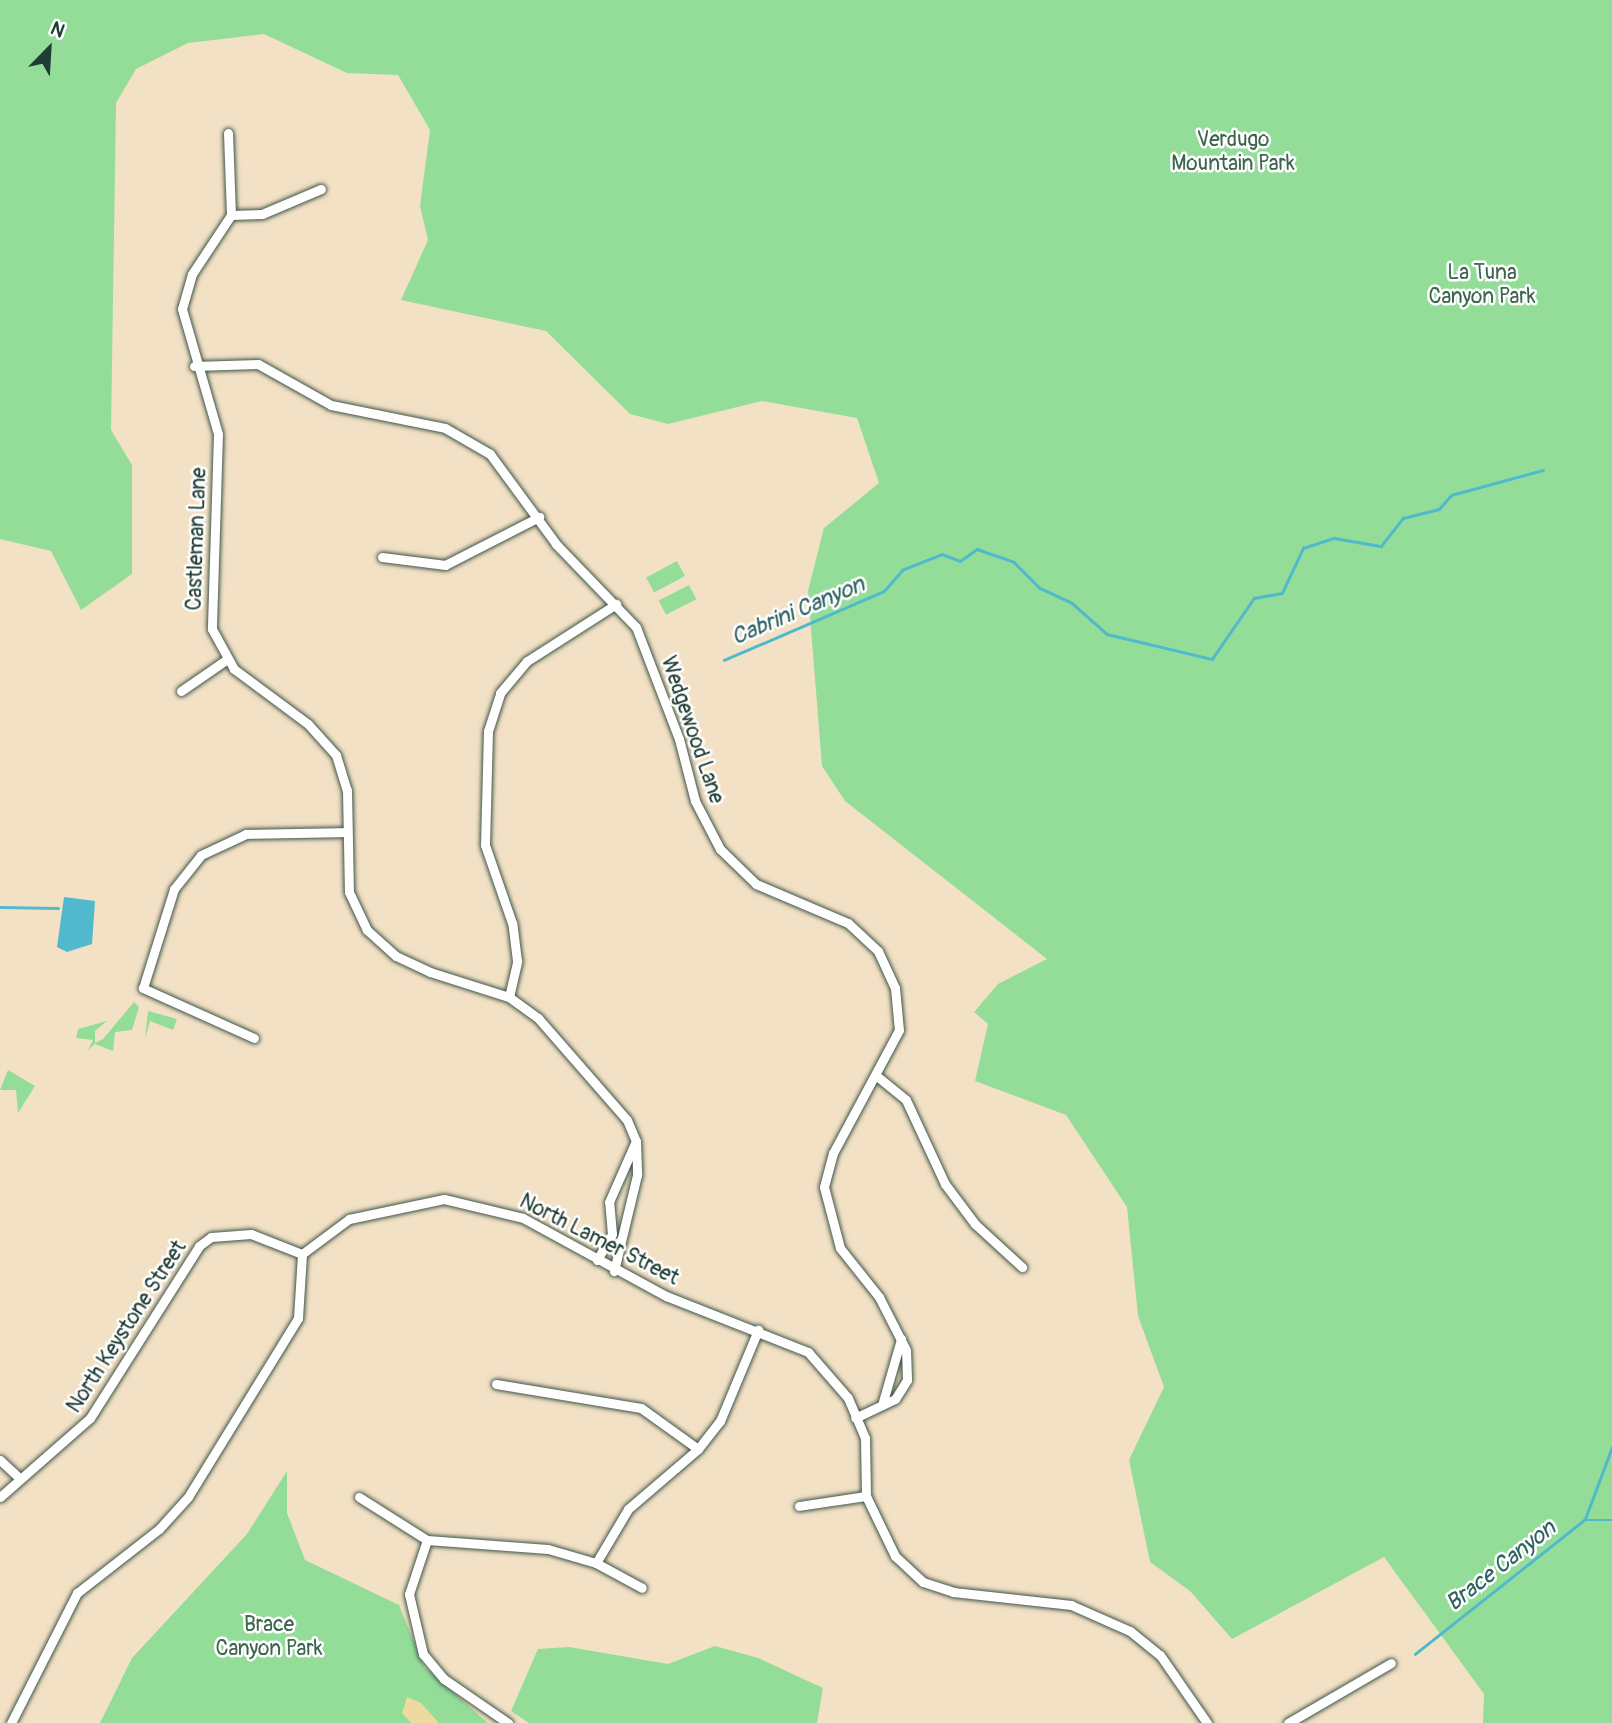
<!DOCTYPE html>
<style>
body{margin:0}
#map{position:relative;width:1612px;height:1723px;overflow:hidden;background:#f3e1c5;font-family:Pangolin,sans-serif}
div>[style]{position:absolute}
.green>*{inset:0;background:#93dd99;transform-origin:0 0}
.sand>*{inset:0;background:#eeda9e}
.water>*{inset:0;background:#50b9cd}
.stream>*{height:2.5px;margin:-1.25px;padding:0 1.25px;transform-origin:1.25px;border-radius:1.25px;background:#50b9cd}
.roads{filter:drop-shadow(0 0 2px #3f564a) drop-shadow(0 0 2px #3f564a)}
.street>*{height:9px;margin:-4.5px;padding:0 4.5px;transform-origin:4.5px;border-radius:4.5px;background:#fff}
span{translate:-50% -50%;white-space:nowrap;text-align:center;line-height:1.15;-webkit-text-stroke:5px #fff;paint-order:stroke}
.park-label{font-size:21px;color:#3c654d}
.street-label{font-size:21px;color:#1f3d34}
.water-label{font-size:23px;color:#2e6262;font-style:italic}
.north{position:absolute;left:14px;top:14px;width:70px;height:70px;-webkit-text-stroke:5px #fff;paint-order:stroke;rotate:24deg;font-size:19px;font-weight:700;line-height:28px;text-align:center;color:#1f3d34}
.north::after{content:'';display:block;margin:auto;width:24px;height:32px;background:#1f3d34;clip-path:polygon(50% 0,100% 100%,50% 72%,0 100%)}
</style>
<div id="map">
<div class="green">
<i style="clip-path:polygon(0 0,1612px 0,1612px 1723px,1483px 1723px,1484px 1694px,1384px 1557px,1232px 1639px,1190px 1591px,1150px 1562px,1129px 1460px,1164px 1387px,1138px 1316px,1127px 1207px,1066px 1115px,975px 1081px,988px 1024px,974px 1012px,998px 984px,1047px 959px,845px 801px,822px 766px,808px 591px,824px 528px,879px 483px,857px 418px,762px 401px,668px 424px,630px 414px,546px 331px,401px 300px,428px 240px,420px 206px,430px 130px,398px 75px,347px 73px,264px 34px,188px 43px,136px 69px,116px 103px,111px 430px,132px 465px,132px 574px,81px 610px,51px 551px,0 539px)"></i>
<i style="left:677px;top:561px;width:17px;height:35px;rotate:62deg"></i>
<i style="left:689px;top:585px;width:16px;height:34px;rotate:63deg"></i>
<i style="clip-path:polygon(134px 1002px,139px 1007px,132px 1030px,115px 1032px,113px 1051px,95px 1044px,88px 1050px,93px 1040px,76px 1038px,78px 1029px,107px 1021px,95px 1031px,95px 1043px,103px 1039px)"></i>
<i style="clip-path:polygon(148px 1011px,177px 1019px,173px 1030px,150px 1021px,145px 1039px)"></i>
<i style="clip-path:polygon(8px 1070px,35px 1086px,18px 1113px,16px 1090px,0 1090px)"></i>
<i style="clip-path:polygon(287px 1471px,287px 1513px,305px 1560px,399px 1605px,424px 1667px,488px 1723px,100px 1723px,132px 1658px,247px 1534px)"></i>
<i style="clip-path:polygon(715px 1646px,758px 1658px,823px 1688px,817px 1723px,529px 1723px,511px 1711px,538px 1649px,569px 1647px,668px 1664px)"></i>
</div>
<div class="sand">
<i style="clip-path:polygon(407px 1697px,421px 1703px,439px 1723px,411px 1723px,402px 1713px)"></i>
</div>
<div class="water">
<i style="clip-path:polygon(64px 897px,95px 901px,92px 944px,67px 952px,57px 947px)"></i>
</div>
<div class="stream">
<i style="left:724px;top:660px;width:174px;rotate:-23.3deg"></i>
<i style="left:884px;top:591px;width:28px;rotate:-49deg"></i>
<i style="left:902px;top:570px;width:43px;rotate:-21.8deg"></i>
<i style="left:942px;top:554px;width:19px;rotate:21deg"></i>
<i style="left:960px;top:561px;width:21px;rotate:-35deg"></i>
<i style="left:977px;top:549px;width:39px;rotate:19deg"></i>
<i style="left:1014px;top:562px;width:37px;rotate:45deg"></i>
<i style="left:1040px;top:588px;width:35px;rotate:25deg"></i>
<i style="left:1072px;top:603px;width:47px;rotate:41.5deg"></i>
<i style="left:1107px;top:634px;width:108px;rotate:13.4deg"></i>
<i style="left:1212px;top:659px;width:74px;rotate:-55.5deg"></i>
<i style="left:1254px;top:598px;width:28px;rotate:-10deg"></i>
<i style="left:1282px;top:593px;width:50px;rotate:-65deg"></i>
<i style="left:1303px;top:548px;width:33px;rotate:-18deg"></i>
<i style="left:1334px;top:538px;width:48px;rotate:9.7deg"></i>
<i style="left:1381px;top:546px;width:36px;rotate:-52deg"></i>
<i style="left:1403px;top:518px;width:37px;rotate:-14deg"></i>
<i style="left:1439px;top:509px;width:18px;rotate:-49deg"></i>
<i style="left:1451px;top:495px;width:95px;rotate:-15.2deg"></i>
<i style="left:0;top:907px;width:58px;rotate:1deg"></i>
<i style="left:1585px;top:1519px;width:77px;rotate:-69.4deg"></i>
<i style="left:1415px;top:1654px;width:216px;rotate:-38.4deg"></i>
<i style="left:1584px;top:1520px;width:28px"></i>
</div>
<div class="roads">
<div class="street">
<i style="left:228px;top:133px;width:82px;rotate:87.9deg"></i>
<i style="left:231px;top:215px;width:71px;rotate:123.5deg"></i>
<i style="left:192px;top:274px;width:36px;rotate:106deg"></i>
<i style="left:182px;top:309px;width:130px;rotate:73.9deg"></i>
<i style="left:218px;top:434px;width:195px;rotate:91.8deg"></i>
<i style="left:212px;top:629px;width:46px;rotate:61.2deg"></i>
<i style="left:234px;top:669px;width:92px;rotate:36.6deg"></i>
<i style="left:308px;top:724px;width:42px;rotate:47.9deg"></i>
<i style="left:336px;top:755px;width:37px;rotate:73deg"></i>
<i style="left:347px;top:790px;width:102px;rotate:88.9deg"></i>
<i style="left:349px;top:892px;width:42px;rotate:64.7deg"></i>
<i style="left:367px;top:930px;width:39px;rotate:42deg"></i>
<i style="left:396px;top:956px;width:38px;rotate:25deg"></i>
<i style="left:430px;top:972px;width:83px;rotate:17.6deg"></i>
<i style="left:509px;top:997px;width:36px;rotate:36deg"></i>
<i style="left:538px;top:1018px;width:135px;rotate:48.9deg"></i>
<i style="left:627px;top:1120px;width:23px;rotate:67deg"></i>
<i style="left:636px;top:1141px;width:34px;rotate:88deg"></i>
<i style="left:637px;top:1175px;width:99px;rotate:103.5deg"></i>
<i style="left:231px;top:215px;width:31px;rotate:-2deg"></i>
<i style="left:262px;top:214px;width:64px;rotate:-23deg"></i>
<i style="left:194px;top:366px;width:64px;rotate:-1.8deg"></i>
<i style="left:258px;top:364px;width:84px;rotate:29.3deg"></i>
<i style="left:331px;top:405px;width:116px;rotate:11.4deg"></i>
<i style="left:445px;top:428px;width:52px;rotate:30deg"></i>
<i style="left:490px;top:454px;width:112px;rotate:53.7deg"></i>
<i style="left:556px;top:544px;width:115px;rotate:46.1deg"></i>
<i style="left:636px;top:627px;width:120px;rotate:69deg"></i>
<i style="left:679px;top:739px;width:64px;rotate:75.5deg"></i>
<i style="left:695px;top:801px;width:54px;rotate:62.5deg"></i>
<i style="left:720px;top:849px;width:50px;rotate:44.2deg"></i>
<i style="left:756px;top:884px;width:100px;rotate:23deg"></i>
<i style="left:848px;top:923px;width:41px;rotate:43deg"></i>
<i style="left:878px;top:951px;width:41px;rotate:65.3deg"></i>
<i style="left:895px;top:988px;width:42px;rotate:84.6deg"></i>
<i style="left:899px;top:1030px;width:140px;rotate:118.2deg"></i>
<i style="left:833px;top:1153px;width:35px;rotate:105deg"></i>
<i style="left:824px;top:1187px;width:63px;rotate:75.3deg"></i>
<i style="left:840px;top:1248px;width:63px;rotate:51.5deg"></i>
<i style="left:879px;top:1297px;width:59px;rotate:63deg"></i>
<i style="left:906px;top:1350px;width:30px;rotate:88deg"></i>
<i style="left:907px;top:1380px;width:22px;rotate:122deg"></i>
<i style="left:895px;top:1399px;width:44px;rotate:154.6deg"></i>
<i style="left:382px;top:557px;width:64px;rotate:7.2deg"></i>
<i style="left:445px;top:565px;width:106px;rotate:-27.1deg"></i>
<i style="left:181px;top:691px;width:55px;rotate:-34.6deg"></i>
<i style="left:509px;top:997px;width:37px;rotate:-77deg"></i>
<i style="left:517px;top:961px;width:38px;rotate:-97deg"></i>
<i style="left:512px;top:923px;width:83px;rotate:-109.1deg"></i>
<i style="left:485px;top:845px;width:114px;rotate:-88.5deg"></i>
<i style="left:488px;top:731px;width:40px;rotate:-72deg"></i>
<i style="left:500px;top:693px;width:42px;rotate:-49.8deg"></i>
<i style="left:527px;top:661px;width:106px;rotate:-32.6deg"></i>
<i style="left:254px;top:1038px;width:122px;rotate:-155.8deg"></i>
<i style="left:143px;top:988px;width:104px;rotate:-72.6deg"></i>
<i style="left:174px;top:889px;width:43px;rotate:-51.5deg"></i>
<i style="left:201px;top:855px;width:50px;rotate:-25deg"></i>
<i style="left:246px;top:834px;width:101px;rotate:-1.1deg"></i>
<i style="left:878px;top:1077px;width:36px;rotate:39deg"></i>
<i style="left:906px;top:1100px;width:93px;rotate:65.1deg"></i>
<i style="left:945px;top:1184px;width:50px;rotate:53.1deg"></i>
<i style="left:975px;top:1224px;width:64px;rotate:42.5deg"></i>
<i style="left:597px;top:1260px;width:30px;rotate:-60deg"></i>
<i style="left:612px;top:1234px;width:32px;rotate:-95deg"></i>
<i style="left:609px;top:1202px;width:64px;rotate:-66.2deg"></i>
<i style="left:496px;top:1384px;width:147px;rotate:9.4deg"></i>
<i style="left:641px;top:1408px;width:70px;rotate:35.7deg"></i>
<i style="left:882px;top:1405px;width:69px;rotate:-73.9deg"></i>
<i style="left:0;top:1460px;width:26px;rotate:43deg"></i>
<i style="left:0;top:1497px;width:120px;rotate:-41.3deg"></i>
<i style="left:90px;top:1418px;width:204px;rotate:-57.6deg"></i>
<i style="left:199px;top:1246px;width:15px;rotate:-37deg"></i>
<i style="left:211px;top:1237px;width:40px;rotate:-4.3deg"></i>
<i style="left:251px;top:1234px;width:55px;rotate:21.4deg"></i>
<i style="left:359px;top:1497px;width:80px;rotate:32.3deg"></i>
<i style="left:427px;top:1540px;width:121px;rotate:4.3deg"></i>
<i style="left:548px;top:1549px;width:50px;rotate:16.3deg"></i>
<i style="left:596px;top:1563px;width:52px;rotate:28.5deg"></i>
<i style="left:799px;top:1506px;width:68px;rotate:-8.5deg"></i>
<i style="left:427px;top:1540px;width:57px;rotate:108.4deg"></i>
<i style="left:409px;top:1594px;width:62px;rotate:76.9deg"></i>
<i style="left:423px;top:1654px;width:33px;rotate:50deg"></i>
<i style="left:444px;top:1679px;width:78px;rotate:34.5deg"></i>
<i style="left:596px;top:1563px;width:63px;rotate:-59.3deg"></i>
<i style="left:628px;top:1509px;width:92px;rotate:-40.6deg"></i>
<i style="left:698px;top:1449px;width:36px;rotate:-52deg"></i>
<i style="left:720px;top:1421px;width:99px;rotate:-67.3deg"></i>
<i style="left:11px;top:1723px;width:146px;rotate:-63.1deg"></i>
<i style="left:77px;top:1593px;width:104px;rotate:-38deg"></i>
<i style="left:159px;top:1529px;width:43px;rotate:-47.8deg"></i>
<i style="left:188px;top:1497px;width:210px;rotate:-58.4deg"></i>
<i style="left:298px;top:1318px;width:64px;rotate:-86.4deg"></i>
<i style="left:302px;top:1254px;width:59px;rotate:-36.7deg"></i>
<i style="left:349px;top:1219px;width:97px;rotate:-11.9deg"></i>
<i style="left:444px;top:1199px;width:81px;rotate:13.5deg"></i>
<i style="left:523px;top:1218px;width:163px;rotate:28.6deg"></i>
<i style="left:666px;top:1296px;width:153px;rotate:21.5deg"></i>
<i style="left:808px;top:1352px;width:61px;rotate:49deg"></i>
<i style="left:848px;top:1398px;width:43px;rotate:67deg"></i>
<i style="left:865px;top:1438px;width:58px;rotate:89deg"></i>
<i style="left:866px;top:1496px;width:67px;rotate:64.2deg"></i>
<i style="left:895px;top:1556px;width:38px;rotate:43deg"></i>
<i style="left:923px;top:1582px;width:32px;rotate:18deg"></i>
<i style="left:953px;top:1592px;width:119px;rotate:6.3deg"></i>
<i style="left:1071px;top:1605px;width:64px;rotate:23.8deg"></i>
<i style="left:1130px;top:1631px;width:38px;rotate:39deg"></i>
<i style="left:1160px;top:1655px;width:83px;rotate:55.3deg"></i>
<i style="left:1288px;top:1723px;width:119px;rotate:-30.2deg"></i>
</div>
</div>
<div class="park-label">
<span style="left:1233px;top:152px">Verdugo<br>Mountain Park</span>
<span style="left:1482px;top:285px">La Tuna<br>Canyon Park</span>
<span style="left:269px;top:1637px">Brace<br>Canyon Park</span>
</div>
<div class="street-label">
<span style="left:197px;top:539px;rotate:-88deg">Castleman Lane</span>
<span style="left:692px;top:730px;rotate:71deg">Wedgewood Lane</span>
<span style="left:599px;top:1240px;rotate:27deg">North Lamer Street</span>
<span style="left:127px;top:1327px;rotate:-57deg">North Keystone Street</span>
</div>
<div class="water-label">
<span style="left:798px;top:611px;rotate:-23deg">Cabrini Canyon</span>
<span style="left:1501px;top:1566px;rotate:-38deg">Brace Canyon</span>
</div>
<div class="north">N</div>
</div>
